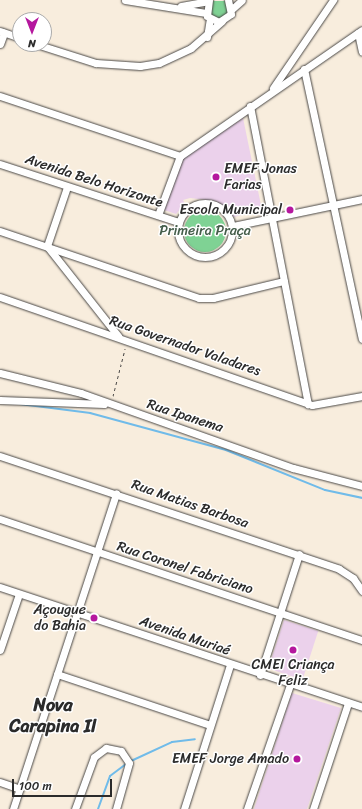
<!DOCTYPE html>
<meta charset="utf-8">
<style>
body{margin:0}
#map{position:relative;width:362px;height:809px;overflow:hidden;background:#f8eddd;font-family:Sriracha,sans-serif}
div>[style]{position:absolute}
.built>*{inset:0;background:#ebd1eb;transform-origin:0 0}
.green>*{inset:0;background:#7fd294}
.round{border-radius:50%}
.stream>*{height:2px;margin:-1px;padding:0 1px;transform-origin:1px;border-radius:1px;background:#70bbe9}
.path>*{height:1px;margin-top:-0.5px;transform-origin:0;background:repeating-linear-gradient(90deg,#4a4846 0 3px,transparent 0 6px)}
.roads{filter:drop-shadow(0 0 1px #4a4846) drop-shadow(0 0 1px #4a4846)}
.minor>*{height:7px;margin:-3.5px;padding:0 3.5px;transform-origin:3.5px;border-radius:3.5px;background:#fff}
.minor>.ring{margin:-3.5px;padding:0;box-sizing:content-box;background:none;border:7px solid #fff;border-radius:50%}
.dots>*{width:11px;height:11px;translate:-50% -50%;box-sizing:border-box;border:2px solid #fff;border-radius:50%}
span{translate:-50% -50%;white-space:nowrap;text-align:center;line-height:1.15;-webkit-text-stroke:3px #fff;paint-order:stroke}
.poi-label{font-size:14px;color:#2b2b2b}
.left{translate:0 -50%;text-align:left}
.right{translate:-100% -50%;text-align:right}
.street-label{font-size:14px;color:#2b2b2b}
.park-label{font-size:14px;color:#445d4a}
.district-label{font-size:18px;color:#2b2b2b;font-weight:700}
.north{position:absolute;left:12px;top:12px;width:40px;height:40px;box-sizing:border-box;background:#fff;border:1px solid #aaa;border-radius:50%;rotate:180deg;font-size:11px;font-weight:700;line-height:16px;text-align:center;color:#2b2b2b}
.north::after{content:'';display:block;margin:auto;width:14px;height:18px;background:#b5179e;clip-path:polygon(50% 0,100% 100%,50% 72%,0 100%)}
.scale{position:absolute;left:12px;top:779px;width:100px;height:18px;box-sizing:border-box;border:2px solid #2b2b2b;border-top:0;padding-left:5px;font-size:12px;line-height:14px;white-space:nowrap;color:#2b2b2b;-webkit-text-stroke:3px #fff;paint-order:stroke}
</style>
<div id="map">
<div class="built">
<i style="clip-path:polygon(243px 118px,262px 210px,234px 217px,215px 201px,190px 198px,183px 200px,185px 204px,176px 214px,164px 210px,184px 157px)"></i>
<i style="left:284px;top:620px;width:36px;height:51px;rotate:18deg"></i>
<i style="clip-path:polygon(292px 693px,341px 708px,307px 809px,254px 809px)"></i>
</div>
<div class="green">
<i style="clip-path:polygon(212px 1px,225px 1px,228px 14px,221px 19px,210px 16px)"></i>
<i class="round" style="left:184px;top:210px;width:42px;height:42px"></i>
</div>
<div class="stream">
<i style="left:20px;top:404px;width:71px;rotate:7.3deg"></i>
<i style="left:90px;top:413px;width:141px;rotate:15.2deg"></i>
<i style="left:226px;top:450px;width:107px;rotate:22deg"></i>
<i style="left:325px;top:490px;width:38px;rotate:12deg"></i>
<i style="left:131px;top:761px;width:45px;rotate:-24.9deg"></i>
<i style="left:172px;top:742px;width:23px;rotate:-7deg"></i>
<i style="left:98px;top:809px;width:35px;rotate:-70deg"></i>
<i style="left:110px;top:776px;width:20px;rotate:-37deg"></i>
</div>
<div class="path">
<i style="left:113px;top:396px;width:49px;rotate:-75.7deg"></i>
</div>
<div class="roads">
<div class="minor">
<i style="left:125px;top:0;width:82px;rotate:9.1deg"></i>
<i style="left:209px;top:0;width:16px;rotate:97deg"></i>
<i style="left:207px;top:16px;width:13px;rotate:27deg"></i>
<i style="left:219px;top:22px;width:14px;rotate:-34deg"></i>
<i style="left:231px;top:14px;width:14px;rotate:-102deg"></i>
<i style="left:181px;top:6px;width:27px;rotate:-10deg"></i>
<i style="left:232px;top:9px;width:13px;rotate:-42deg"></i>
<i style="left:0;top:31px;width:21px;rotate:19deg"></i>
<i style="left:358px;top:33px;width:19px;rotate:78deg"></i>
<i style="left:207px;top:37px;width:18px;rotate:-81deg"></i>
<i style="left:0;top:44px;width:12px;rotate:-70deg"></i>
<i style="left:36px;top:44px;width:63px;rotate:17.6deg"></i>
<i style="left:96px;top:63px;width:44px;rotate:3.9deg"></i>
<i style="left:140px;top:66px;width:19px;rotate:-9deg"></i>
<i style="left:159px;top:63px;width:35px;rotate:-25deg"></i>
<i style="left:191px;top:48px;width:41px;rotate:-41.1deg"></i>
<i style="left:304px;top:69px;width:276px;rotate:77.9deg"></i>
<i style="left:273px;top:88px;width:107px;rotate:-55.7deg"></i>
<i style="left:0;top:96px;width:190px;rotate:18.4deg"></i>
<i style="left:250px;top:106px;width:304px;rotate:79deg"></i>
<i style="left:0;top:164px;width:188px;rotate:18deg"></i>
<i style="left:67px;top:187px;width:62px;rotate:108.7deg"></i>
<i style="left:47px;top:246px;width:115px;rotate:51.7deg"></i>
<i class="ring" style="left:178px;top:203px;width:47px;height:47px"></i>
<i style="left:158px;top:215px;width:63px;rotate:-69.6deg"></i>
<i style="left:180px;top:156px;width:221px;rotate:-34.7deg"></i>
<i style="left:233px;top:226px;width:132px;rotate:-11.8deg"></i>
<i style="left:0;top:231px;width:210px;rotate:18.6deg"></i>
<i style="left:199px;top:298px;width:14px"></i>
<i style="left:213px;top:298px;width:73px;rotate:-13.5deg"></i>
<i style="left:0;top:297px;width:330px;rotate:19.1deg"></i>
<i style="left:312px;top:405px;width:51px;rotate:-10.2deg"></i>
<i style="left:0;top:373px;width:83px;rotate:13.9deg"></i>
<i style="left:81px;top:393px;width:225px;rotate:19.5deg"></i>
<i style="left:293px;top:468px;width:71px;rotate:14.6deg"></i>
<i style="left:0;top:400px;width:104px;rotate:2.2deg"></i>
<i style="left:0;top:456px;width:357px;rotate:18.4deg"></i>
<i style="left:339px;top:569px;width:17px;rotate:33deg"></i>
<i style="left:353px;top:578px;width:16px;rotate:55deg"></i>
<i style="left:0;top:519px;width:382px;rotate:18.5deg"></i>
<i style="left:0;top:587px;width:381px;rotate:18.3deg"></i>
<i style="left:0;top:650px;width:59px;rotate:-71.3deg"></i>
<i style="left:57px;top:674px;width:161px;rotate:18.4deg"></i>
<i style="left:260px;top:675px;width:127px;rotate:-72.1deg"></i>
<i style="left:0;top:782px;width:21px;rotate:19deg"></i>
<i style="left:13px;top:809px;width:332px;rotate:-71.9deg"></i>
<i style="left:75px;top:809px;width:55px;rotate:-69.9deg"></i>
<i style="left:94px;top:757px;width:15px;rotate:-37deg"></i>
<i style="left:106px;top:748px;width:15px;rotate:11deg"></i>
<i style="left:121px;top:751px;width:14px;rotate:56deg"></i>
<i style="left:129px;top:763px;width:48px;rotate:105.8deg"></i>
<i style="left:184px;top:809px;width:151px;rotate:-72.3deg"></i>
<i style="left:247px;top:809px;width:131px;rotate:-70.9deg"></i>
<i style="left:313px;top:809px;width:112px;rotate:-71.7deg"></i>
</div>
</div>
<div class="dots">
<i style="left:216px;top:177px;background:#b5179e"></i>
<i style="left:290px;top:210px;background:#b5179e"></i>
<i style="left:94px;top:618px;background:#b5179e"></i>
<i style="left:293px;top:650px;background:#b5179e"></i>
<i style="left:297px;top:759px;background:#b5179e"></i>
</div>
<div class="poi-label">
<span class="left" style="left:224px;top:177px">EMEF Jonas<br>Farias</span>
<span class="right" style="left:282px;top:210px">Escola Municipal</span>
<span class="right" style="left:86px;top:618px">Açougue<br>do Bahia</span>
<span style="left:293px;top:673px">CMEI Criança<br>Feliz</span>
<span class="right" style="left:289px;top:759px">EMEF Jorge Amado</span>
</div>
<div class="street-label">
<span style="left:94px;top:181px;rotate:18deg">Avenida Belo Horizonte</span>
<span style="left:185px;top:346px;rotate:19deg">Rua Governador Valadares</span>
<span style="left:185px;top:416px;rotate:18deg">Rua Ipanema</span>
<span style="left:190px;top:504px;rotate:19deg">Rua Matias Barbosa</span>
<span style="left:185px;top:568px;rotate:18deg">Rua Coronel Fabriciano</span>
<span style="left:185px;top:636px;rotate:19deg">Avenida Muriaé</span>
</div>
<div class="park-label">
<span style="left:205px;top:231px">Primeira Praça</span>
</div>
<div class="district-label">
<span style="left:53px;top:716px">Nova<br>Carapina II</span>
</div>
<div class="north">N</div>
<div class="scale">100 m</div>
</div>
